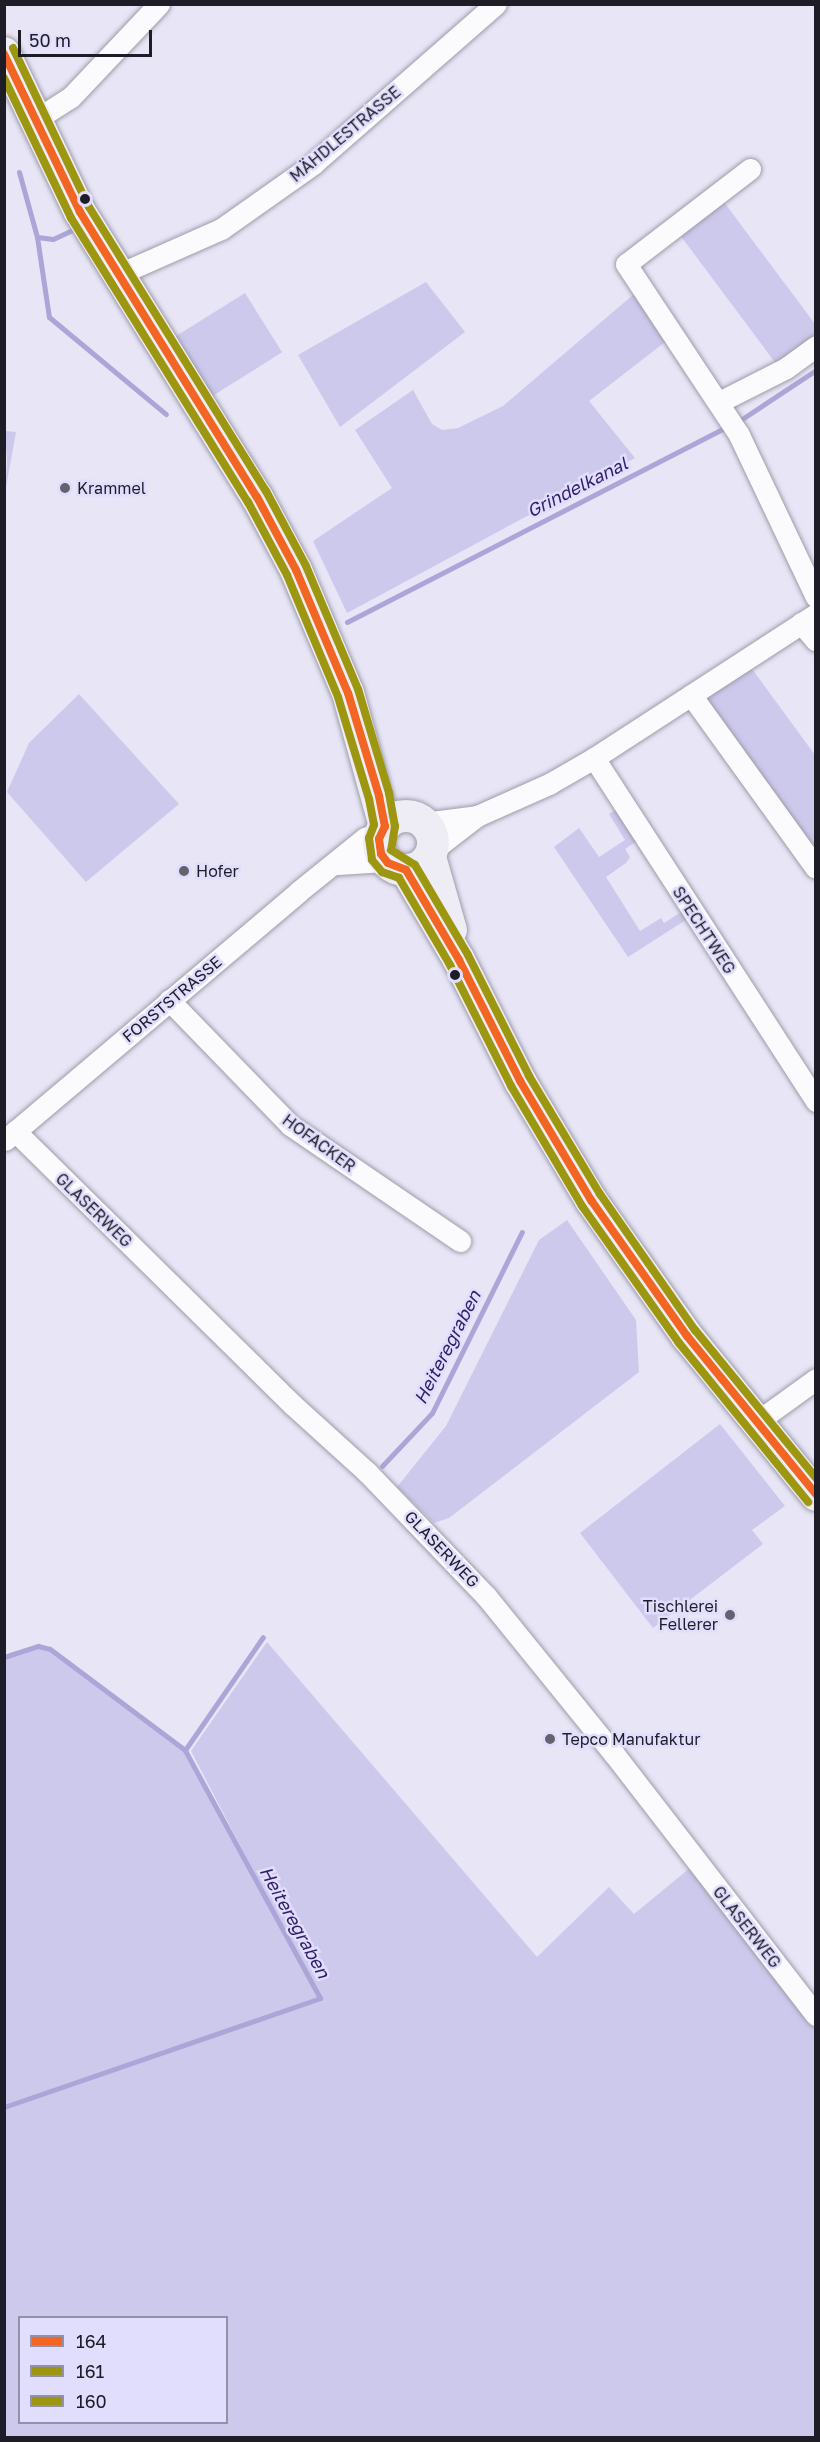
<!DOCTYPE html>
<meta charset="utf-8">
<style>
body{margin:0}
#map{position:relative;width:820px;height:2442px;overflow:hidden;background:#e7e5f6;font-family:"Golos Text",sans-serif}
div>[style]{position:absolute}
.green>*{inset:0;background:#cdc9ed;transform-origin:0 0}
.stream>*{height:5px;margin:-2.5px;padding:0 2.5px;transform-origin:2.5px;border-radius:2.5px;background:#aca5d7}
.roads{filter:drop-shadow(0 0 2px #9e9ca9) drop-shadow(0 0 2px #9e9ca9)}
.street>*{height:21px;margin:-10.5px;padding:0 10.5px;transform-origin:10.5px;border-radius:10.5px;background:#fbfbfe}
.primary>*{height:32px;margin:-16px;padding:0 16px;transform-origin:16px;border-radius:16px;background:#eeedf6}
.primary>.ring{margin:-16px;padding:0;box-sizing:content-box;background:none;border:32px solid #eeedf6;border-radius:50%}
.bus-1>*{height:8px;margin:-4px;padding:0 4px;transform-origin:4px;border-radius:4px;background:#f26522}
.bus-2>*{height:8px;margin:-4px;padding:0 4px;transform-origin:4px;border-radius:4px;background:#9c9610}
.bus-3>*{height:8px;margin:-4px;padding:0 4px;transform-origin:4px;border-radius:4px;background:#9c9610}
.dots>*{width:16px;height:16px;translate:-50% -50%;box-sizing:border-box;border:3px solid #e1defd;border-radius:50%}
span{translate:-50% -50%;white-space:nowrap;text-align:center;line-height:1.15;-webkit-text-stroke:5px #e1defd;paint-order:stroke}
.street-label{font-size:16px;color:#1d1c27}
.poi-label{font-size:16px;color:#1d1c27}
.left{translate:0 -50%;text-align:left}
.right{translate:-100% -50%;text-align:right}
.water-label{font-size:18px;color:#321d69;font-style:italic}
.frame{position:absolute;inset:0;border:6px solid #1d1c27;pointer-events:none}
.legend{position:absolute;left:18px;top:2316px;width:210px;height:108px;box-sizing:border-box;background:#e1defd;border:2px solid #9390a7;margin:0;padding:8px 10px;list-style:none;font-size:18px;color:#1d1c27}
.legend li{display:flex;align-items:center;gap:12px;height:30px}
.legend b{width:30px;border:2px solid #9390a7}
.scale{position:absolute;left:18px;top:30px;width:134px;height:27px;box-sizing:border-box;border:3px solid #1d1c27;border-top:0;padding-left:8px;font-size:18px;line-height:21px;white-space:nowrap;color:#1d1c27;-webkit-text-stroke:4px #e1defd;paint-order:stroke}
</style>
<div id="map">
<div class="green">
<i style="clip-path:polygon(724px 202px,815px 324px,815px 338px,777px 365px,680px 235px)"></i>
<i style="clip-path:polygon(426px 282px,465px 332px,340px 427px,298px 355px)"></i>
<i style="left:245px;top:293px;width:70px;height:84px;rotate:58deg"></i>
<i style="clip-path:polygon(634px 294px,669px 339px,589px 401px,635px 458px,347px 613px,313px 541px,392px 488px,355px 430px,413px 390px,432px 424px,442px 430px,458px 428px,503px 406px)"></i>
<i style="clip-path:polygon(5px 431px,16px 432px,5px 493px,7px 461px)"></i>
<i style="clip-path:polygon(750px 666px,815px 755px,815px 860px,705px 697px)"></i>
<i style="clip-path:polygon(79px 694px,179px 804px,86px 882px,7px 792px,29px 743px)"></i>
<i style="clip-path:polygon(619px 808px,640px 839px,625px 849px,630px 857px,626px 863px,606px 877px,640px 931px,661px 918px,664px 923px,683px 911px,689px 918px,628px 957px,554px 847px,579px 828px,599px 857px,625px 840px,609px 814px)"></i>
<i style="clip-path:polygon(567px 1220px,636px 1320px,639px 1372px,449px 1518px,434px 1523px,397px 1487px,446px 1426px,539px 1240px)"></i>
<i style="clip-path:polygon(720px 1424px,785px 1506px,752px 1530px,763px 1544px,653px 1628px,580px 1533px)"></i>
<i style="clip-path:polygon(evenodd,267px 1642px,537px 1957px,609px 1887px,634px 1914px,690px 1868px,815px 2016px,815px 2437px,5px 2437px,4px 1657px,38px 1646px,50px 1649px,185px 1750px,297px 1955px,191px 1751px,267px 1642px,20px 2318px,226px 2318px,226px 2422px,20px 2422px,20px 2318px)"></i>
</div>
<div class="stream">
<i style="left:19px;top:172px;width:67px;rotate:74.5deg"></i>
<i style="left:37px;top:237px;width:81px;rotate:81.5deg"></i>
<i style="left:49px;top:317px;width:152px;rotate:39.7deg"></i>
<i style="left:37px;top:237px;width:16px;rotate:7deg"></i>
<i style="left:53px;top:239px;width:19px;rotate:-25deg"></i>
<i style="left:736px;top:423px;width:96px;rotate:-33.5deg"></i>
<i style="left:347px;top:622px;width:427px;rotate:-27.2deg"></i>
<i style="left:382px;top:1466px;width:73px;rotate:-46.7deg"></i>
<i style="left:432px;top:1413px;width:202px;rotate:-63.6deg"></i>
<i style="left:4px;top:1657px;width:36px;rotate:-18deg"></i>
<i style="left:38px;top:1646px;width:12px;rotate:14deg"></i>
<i style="left:50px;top:1649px;width:169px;rotate:36.8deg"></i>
<i style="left:4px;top:2107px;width:334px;rotate:-19deg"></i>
<i style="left:320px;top:1998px;width:282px;rotate:-118.6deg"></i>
<i style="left:185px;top:1750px;width:137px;rotate:-55.4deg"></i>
</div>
<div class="roads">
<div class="street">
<i style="left:35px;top:120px;width:43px;rotate:-32.6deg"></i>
<i style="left:71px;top:97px;width:128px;rotate:-46.6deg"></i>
<i style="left:750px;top:169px;width:156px;rotate:142.5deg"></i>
<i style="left:626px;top:264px;width:205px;rotate:56.5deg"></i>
<i style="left:739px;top:435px;width:179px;rotate:64.6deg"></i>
<i style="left:117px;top:275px;width:114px;rotate:-23.9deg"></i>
<i style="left:221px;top:229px;width:113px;rotate:-35.2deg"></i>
<i style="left:313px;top:164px;width:243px;rotate:-41.2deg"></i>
<i style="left:719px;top:402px;width:75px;rotate:-26.9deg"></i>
<i style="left:786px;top:368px;width:37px;rotate:-36deg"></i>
<i style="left:801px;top:623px;width:23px;rotate:50deg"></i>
<i style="left:691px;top:695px;width:213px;rotate:54.2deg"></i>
<i style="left:594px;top:758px;width:409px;rotate:57.1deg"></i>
<i style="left:424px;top:823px;width:53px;rotate:-7.5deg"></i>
<i style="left:433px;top:850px;width:56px;rotate:-37.7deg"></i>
<i style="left:477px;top:816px;width:79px;rotate:-24deg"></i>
<i style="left:549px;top:784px;width:52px;rotate:-30deg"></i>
<i style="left:594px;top:758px;width:265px;rotate:-33deg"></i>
<i style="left:337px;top:864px;width:48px;rotate:-3.6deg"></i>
<i style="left:169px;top:1000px;width:174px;rotate:45.9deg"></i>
<i style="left:290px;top:1125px;width:206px;rotate:34.3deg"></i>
<i style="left:15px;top:1131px;width:390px;rotate:44.6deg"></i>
<i style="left:293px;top:1405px;width:100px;rotate:42.2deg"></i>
<i style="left:367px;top:1472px;width:172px;rotate:46.2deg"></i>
<i style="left:486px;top:1596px;width:203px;rotate:51deg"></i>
<i style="left:614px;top:1754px;width:330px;rotate:52.3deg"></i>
<i style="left:5px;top:1140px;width:384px;rotate:-40.2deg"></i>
<i style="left:298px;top:892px;width:86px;rotate:-38.9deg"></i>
<i style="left:365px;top:838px;width:17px;rotate:-21deg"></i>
<i style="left:755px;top:1423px;width:75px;rotate:-35.8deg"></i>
</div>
<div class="primary">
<i style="left:4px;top:53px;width:176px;rotate:64.5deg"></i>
<i style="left:80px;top:212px;width:335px;rotate:58.2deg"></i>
<i style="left:257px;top:497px;width:83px;rotate:61.9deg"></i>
<i style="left:296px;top:570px;width:134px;rotate:67.1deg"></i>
<i style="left:348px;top:693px;width:138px;rotate:74.5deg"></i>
<i class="ring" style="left:379px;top:816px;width:22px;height:22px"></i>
<i style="left:430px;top:857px;width:76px;rotate:74deg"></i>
<i style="left:406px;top:870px;width:104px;rotate:59.5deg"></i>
<i style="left:459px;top:960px;width:136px;rotate:63.2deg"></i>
<i style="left:520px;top:1081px;width:139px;rotate:59.2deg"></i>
<i style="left:591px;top:1200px;width:166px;rotate:54.8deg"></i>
<i style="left:687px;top:1336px;width:205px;rotate:50.9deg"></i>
</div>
</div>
<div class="bus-1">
<i style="left:4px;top:54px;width:175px;rotate:64.3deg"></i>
<i style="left:80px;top:212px;width:335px;rotate:58.2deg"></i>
<i style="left:257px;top:497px;width:83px;rotate:61.9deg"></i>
<i style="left:296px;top:570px;width:134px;rotate:67.1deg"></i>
<i style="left:348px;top:693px;width:108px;rotate:73.2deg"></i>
<i style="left:379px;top:796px;width:31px;rotate:79deg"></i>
<i style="left:385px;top:826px;width:14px;rotate:115deg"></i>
<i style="left:379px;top:839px;width:15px;rotate:82deg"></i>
<i style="left:381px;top:854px;width:11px;rotate:52deg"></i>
<i style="left:388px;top:863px;width:19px;rotate:21deg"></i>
<i style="left:406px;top:870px;width:104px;rotate:59.5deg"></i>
<i style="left:459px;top:960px;width:136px;rotate:63.2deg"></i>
<i style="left:520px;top:1081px;width:139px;rotate:59.2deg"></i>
<i style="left:591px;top:1200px;width:166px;rotate:54.8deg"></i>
<i style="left:687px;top:1336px;width:204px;rotate:50.8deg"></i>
</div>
<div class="bus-2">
<i style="left:4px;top:78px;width:155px;rotate:64.4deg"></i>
<i style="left:71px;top:218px;width:335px;rotate:58.1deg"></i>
<i style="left:248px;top:502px;width:83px;rotate:61.9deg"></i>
<i style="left:287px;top:575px;width:132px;rotate:67.3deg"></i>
<i style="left:338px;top:697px;width:107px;rotate:73.1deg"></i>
<i style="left:369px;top:799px;width:26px;rotate:79deg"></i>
<i style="left:374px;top:825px;width:14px;rotate:111deg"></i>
<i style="left:369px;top:838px;width:22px;rotate:82deg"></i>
<i style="left:372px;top:860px;width:16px;rotate:50deg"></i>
<i style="left:382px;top:872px;width:18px;rotate:19deg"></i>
<i style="left:399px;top:878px;width:101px;rotate:59.6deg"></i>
<i style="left:450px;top:965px;width:136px;rotate:63.2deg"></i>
<i style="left:511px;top:1086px;width:139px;rotate:59.4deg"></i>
<i style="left:582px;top:1206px;width:168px;rotate:54.7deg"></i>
<i style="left:679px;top:1343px;width:205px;rotate:50.9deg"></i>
</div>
<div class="bus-3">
<i style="left:13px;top:48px;width:176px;rotate:64.5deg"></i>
<i style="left:89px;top:207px;width:335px;rotate:58.1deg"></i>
<i style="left:266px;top:491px;width:85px;rotate:61.9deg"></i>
<i style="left:306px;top:566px;width:134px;rotate:67.1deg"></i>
<i style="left:358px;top:689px;width:109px;rotate:73.4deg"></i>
<i style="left:389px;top:793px;width:34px;rotate:80deg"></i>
<i style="left:395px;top:826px;width:24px;rotate:99deg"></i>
<i style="left:391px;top:850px;width:28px;rotate:32deg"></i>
<i style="left:415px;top:865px;width:104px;rotate:59.5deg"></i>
<i style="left:468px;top:955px;width:136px;rotate:63.2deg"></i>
<i style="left:529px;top:1076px;width:138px;rotate:59deg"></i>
<i style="left:600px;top:1194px;width:166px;rotate:55.1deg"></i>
<i style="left:695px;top:1330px;width:191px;rotate:50.7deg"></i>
</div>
<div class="dots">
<i style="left:85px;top:199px;background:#1d1c27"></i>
<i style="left:65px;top:488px;background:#64626f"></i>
<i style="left:184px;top:871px;background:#64626f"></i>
<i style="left:455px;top:975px;background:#1d1c27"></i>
<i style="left:730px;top:1615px;background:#64626f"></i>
<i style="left:550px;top:1739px;background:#64626f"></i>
</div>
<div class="street-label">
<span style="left:345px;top:134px;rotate:-40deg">MÄHDLESTRASSE</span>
<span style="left:704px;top:930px;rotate:57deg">SPECHTWEG</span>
<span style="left:172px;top:999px;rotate:-40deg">FORSTSTRASSE</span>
<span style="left:319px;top:1143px;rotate:36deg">HOFACKER</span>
<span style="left:94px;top:1210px;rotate:44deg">GLASERWEG</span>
<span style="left:442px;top:1549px;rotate:46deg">GLASERWEG</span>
<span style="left:747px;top:1927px;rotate:52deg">GLASERWEG</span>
</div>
<div class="poi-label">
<span class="left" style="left:77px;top:488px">Krammel</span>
<span class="left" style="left:196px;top:871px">Hofer</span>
<span class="right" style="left:718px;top:1615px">Tischlerei<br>Fellerer</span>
<span class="left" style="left:562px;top:1739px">Tepco Manufaktur</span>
</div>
<div class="water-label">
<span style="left:577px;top:487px;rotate:-27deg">Grindelkanal</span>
<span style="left:447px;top:1347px;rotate:-63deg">Heiteregraben</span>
<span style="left:295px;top:1922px;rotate:61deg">Heiteregraben</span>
</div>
<div class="frame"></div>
<ul class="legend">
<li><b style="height:8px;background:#f26522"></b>164</li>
<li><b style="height:8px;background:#9c9610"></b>161</li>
<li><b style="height:8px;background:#9c9610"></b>160</li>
</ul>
<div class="scale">50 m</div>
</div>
